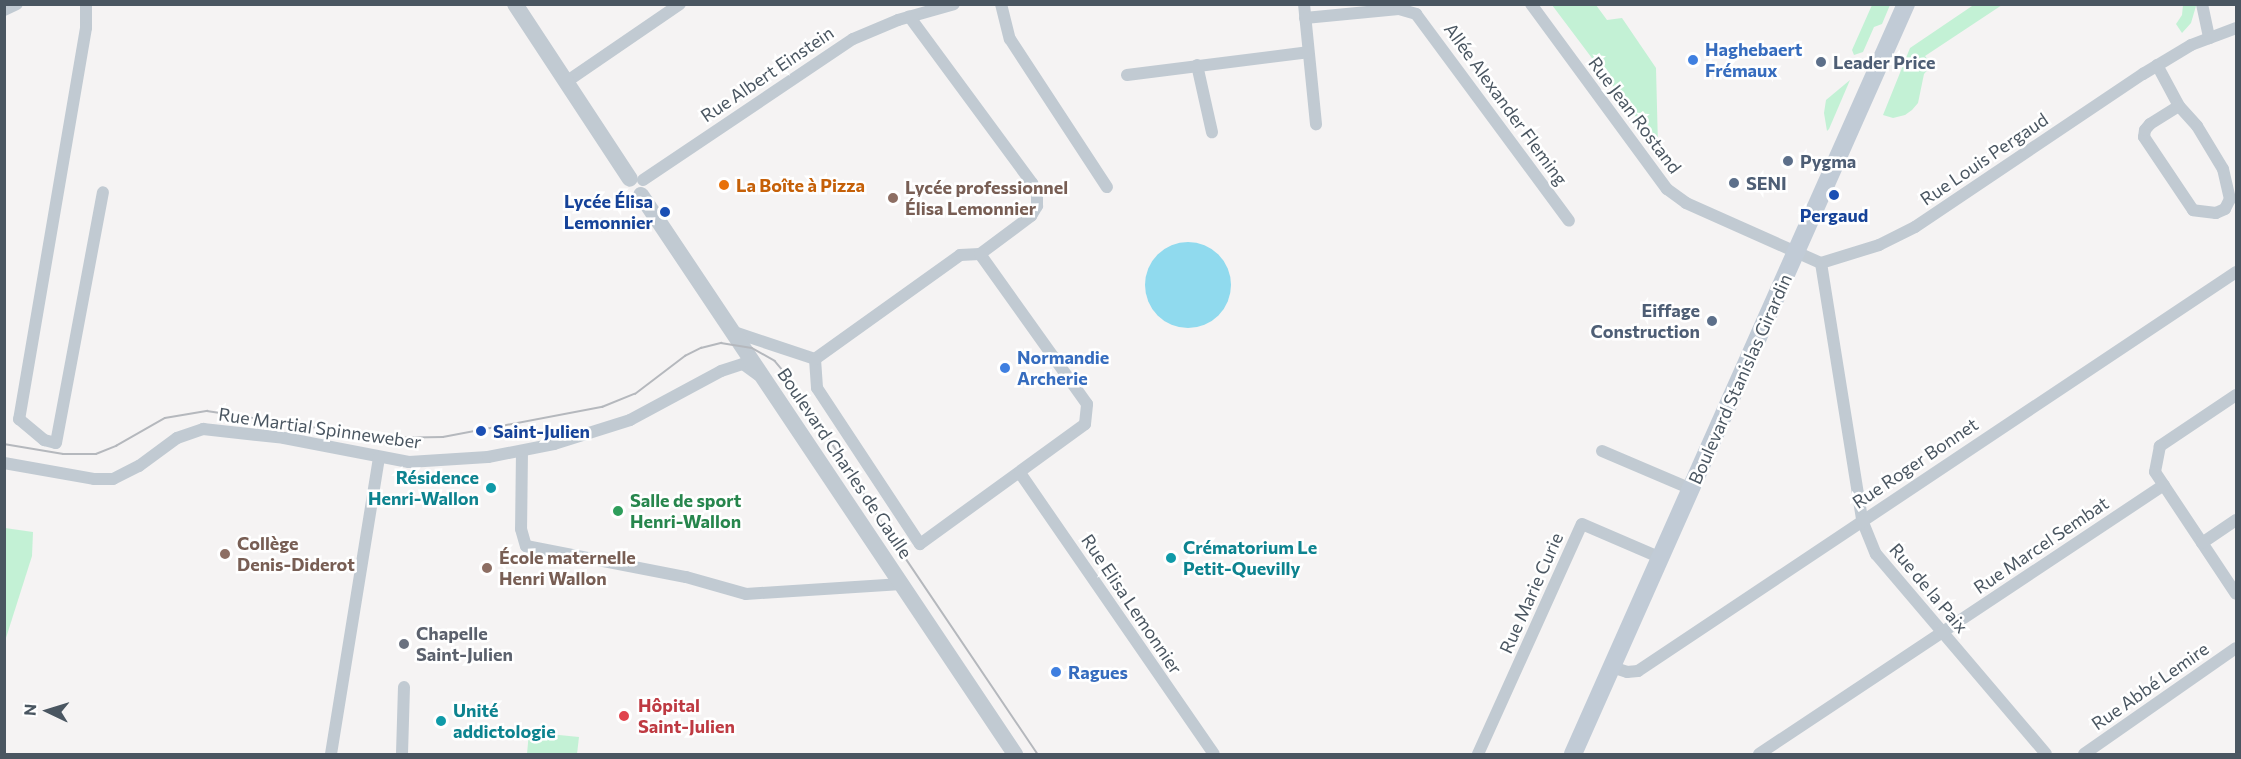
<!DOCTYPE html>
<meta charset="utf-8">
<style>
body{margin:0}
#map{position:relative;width:2241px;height:759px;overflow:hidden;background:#f5f3f3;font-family:Commissioner,sans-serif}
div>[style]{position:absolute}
.green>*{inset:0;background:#c3f1d5}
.water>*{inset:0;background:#90daee}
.round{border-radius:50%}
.minor>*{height:12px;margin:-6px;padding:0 6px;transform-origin:6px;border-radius:6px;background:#c1cad2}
.tertiary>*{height:16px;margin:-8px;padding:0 8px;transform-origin:8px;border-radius:8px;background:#c1cad2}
.secondary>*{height:18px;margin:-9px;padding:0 9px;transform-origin:9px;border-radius:9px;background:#c1cbd6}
.tram>*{height:1.5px;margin:-0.75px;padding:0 0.75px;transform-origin:0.75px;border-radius:0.75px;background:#b5b8bd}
.dots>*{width:16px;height:16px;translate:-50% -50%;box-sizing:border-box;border:3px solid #fff;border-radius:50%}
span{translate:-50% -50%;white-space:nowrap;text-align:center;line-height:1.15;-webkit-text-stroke:5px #fff;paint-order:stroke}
.shop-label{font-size:18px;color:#366cbe;font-weight:700}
.left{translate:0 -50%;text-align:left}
.service-label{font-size:18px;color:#4e5e75;font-weight:700}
.right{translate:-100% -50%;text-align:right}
.street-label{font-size:18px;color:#4a5661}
.food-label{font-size:18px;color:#c56008;font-weight:700}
.education-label{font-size:18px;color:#785e54;font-weight:700}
.transit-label{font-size:18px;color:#164399;font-weight:700}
.culture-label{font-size:18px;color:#0d838f;font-weight:700}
.leisure-label{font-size:18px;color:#27864d;font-weight:700}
.worship-label{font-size:18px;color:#5b616d;font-weight:700}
.health-label{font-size:18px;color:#be3a42;font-weight:700}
.frame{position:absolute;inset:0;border:6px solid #4a5661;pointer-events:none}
.north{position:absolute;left:18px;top:681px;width:60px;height:60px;-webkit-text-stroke:4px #fff;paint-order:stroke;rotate:274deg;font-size:16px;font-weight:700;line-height:24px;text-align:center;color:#4a5661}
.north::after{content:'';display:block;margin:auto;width:21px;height:27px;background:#4a5661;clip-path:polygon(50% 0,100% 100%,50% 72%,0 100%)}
</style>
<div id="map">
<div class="green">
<i style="clip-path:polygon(1975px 4px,2002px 5px,1925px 56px,1932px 65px,1924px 74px,1918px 103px,1912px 110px,1905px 115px,1893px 118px,1883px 115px,1910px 48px)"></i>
<i style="clip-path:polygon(1552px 5px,1596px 5px,1607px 20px,1622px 18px,1656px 68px,1658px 146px)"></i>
<i style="clip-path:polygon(1872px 5px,1890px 5px,1882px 24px,1874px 27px,1863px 52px,1854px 55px,1852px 50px)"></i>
<i style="clip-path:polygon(2183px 5px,2196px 6px,2191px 23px,2182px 33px,2176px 24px,2182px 15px)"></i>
<i style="clip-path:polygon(1850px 80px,1829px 129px,1827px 131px,1824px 113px,1826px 100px)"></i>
<i style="clip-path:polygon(5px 528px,33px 532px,32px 556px,5px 641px)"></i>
<i style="clip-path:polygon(529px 732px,579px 737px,577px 754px,527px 754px)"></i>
</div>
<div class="water">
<i class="round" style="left:1145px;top:242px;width:86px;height:86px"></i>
</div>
<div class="minor">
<i style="left:86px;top:4px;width:24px;rotate:90deg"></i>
<i style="left:86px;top:28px;width:397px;rotate:99.7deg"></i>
<i style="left:19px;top:419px;width:33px;rotate:40deg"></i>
<i style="left:44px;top:440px;width:12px;rotate:14deg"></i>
<i style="left:56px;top:443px;width:255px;rotate:-79.4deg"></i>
<i style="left:1001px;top:4px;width:36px;rotate:76deg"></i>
<i style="left:1010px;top:39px;width:177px;rotate:56.8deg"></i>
<i style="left:1304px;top:4px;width:121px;rotate:84.3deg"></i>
<i style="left:1531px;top:4px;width:230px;rotate:53.7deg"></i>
<i style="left:1667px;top:189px;width:24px;rotate:36deg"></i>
<i style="left:1686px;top:203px;width:148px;rotate:24deg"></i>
<i style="left:2202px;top:4px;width:35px;rotate:78deg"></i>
<i style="left:4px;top:10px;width:14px;rotate:-25deg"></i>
<i style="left:1305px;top:18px;width:94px;rotate:-5.5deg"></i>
<i style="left:1399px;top:9px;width:18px;rotate:16deg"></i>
<i style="left:1416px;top:14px;width:257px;rotate:53.5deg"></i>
<i style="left:1197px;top:65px;width:69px;rotate:77.4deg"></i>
<i style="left:2157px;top:65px;width:47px;rotate:61.8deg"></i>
<i style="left:2179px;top:106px;width:27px;rotate:48deg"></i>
<i style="left:2197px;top:126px;width:50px;rotate:58.8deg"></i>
<i style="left:2223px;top:169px;width:31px;rotate:77deg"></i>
<i style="left:2230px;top:199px;width:11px;rotate:117deg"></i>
<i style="left:2225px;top:209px;width:10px;rotate:156deg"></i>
<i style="left:2216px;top:213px;width:23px;rotate:-173deg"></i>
<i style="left:2193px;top:210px;width:88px;rotate:-123.9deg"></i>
<i style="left:2144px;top:137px;width:7px;rotate:-82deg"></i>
<i style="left:2145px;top:130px;width:8px;rotate:-50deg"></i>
<i style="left:2150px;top:124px;width:34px;rotate:-32deg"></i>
<i style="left:1127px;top:75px;width:182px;rotate:-7.2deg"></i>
<i style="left:566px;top:82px;width:138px;rotate:-34.4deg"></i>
<i style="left:643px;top:180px;width:253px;rotate:-33.9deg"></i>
<i style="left:853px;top:39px;width:49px;rotate:-22.9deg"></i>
<i style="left:898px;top:20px;width:58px;rotate:-15.9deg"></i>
<i style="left:1821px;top:263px;width:260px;rotate:80.9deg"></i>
<i style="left:1862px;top:520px;width:37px;rotate:68deg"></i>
<i style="left:1876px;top:554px;width:262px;rotate:49.6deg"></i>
<i style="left:1821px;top:263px;width:61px;rotate:-17.2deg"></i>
<i style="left:1879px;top:245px;width:40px;rotate:-26.6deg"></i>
<i style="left:1915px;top:227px;width:275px;rotate:-33.9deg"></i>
<i style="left:2143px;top:74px;width:56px;rotate:-31.1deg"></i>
<i style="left:2191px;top:45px;width:48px;rotate:-20.7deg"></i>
<i style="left:734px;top:332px;width:85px;rotate:18.4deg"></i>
<i style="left:815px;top:359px;width:29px;rotate:86deg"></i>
<i style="left:817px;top:388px;width:187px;rotate:56.6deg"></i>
<i style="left:920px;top:544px;width:204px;rotate:-36deg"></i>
<i style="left:1085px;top:424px;width:20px;rotate:-84deg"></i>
<i style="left:1087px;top:404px;width:184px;rotate:-125.5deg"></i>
<i style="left:815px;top:359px;width:178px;rotate:-35.6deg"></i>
<i style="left:960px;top:255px;width:20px;rotate:-3deg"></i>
<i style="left:980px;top:254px;width:64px;rotate:-36.7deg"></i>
<i style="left:1031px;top:216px;width:12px;rotate:-59deg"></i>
<i style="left:1037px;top:206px;width:12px;rotate:-90deg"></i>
<i style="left:1037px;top:194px;width:12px;rotate:-114deg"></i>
<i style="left:1032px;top:183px;width:207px;rotate:-126.4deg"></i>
<i style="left:2236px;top:395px;width:92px;rotate:146.1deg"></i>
<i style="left:2160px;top:446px;width:26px;rotate:101deg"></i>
<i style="left:2155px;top:472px;width:146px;rotate:56.4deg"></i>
<i style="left:522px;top:451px;width:78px;rotate:90.7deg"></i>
<i style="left:521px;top:529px;width:18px;rotate:74deg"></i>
<i style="left:526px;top:546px;width:163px;rotate:11deg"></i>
<i style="left:686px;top:577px;width:62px;rotate:15.8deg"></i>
<i style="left:746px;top:594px;width:156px;rotate:-3.7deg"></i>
<i style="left:1602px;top:451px;width:97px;rotate:23.1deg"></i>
<i style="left:4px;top:463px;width:91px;rotate:10.1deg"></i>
<i style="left:94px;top:479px;width:19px"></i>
<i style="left:113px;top:479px;width:29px;rotate:-27deg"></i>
<i style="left:139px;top:466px;width:47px;rotate:-36.4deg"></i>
<i style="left:177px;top:438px;width:28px;rotate:-19deg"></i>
<i style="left:203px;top:429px;width:81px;rotate:6.3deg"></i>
<i style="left:284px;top:438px;width:127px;rotate:10.9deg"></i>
<i style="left:409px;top:462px;width:79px;rotate:-3.6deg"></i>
<i style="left:488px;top:457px;width:67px;rotate:-11.1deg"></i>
<i style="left:554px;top:444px;width:80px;rotate:-17.5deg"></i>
<i style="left:630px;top:420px;width:103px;rotate:-28.3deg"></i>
<i style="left:721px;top:371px;width:23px;rotate:-18deg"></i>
<i style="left:743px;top:364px;width:19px;rotate:36deg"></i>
<i style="left:1020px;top:473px;width:341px;rotate:55.4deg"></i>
<i style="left:2202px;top:543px;width:41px;rotate:-34.1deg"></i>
<i style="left:1612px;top:667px;width:16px;rotate:18deg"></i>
<i style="left:1627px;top:672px;width:11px;rotate:-5deg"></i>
<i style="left:1638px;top:671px;width:719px;rotate:-33.71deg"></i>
<i style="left:331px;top:754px;width:300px;rotate:-80.8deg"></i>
<i style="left:402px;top:754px;width:67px;rotate:-88.3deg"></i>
<i style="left:1478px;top:754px;width:252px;rotate:-65.7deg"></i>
<i style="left:1582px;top:524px;width:86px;rotate:23.3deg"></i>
<i style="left:1759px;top:754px;width:486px;rotate:-33.6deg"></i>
<i style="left:2084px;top:754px;width:185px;rotate:-34.9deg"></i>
</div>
<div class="tertiary">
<i style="left:515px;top:4px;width:209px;rotate:56.7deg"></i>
<i style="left:641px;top:195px;width:673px;rotate:56.22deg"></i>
</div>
<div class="secondary">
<i style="left:1573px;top:754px;width:821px;rotate:-66.06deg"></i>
</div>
<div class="tram">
<i style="left:4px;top:444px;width:60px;rotate:9.6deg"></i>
<i style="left:63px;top:454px;width:33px"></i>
<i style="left:96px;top:454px;width:22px;rotate:-22deg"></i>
<i style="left:116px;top:446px;width:56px;rotate:-29.7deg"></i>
<i style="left:165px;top:418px;width:43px;rotate:-9.5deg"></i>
<i style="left:207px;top:411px;width:179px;rotate:8.7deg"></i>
<i style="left:384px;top:438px;width:59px;rotate:-1deg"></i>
<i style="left:443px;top:437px;width:162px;rotate:-10.7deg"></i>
<i style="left:602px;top:407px;width:35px;rotate:-22deg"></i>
<i style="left:635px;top:394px;width:63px;rotate:-37.2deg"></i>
<i style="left:685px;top:356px;width:18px;rotate:-27deg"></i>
<i style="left:701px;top:348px;width:21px;rotate:-14deg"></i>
<i style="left:721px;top:343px;width:31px;rotate:9deg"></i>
<i style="left:752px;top:348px;width:26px;rotate:29deg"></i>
<i style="left:775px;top:361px;width:33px;rotate:50deg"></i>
<i style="left:796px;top:386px;width:165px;rotate:57.8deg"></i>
<i style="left:884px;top:526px;width:275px;rotate:56deg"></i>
</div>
<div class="dots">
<i style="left:1693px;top:60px;background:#3f7fe0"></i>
<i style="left:1821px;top:62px;background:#5c6f8a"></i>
<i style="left:1788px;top:161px;background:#5c6f8a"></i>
<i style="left:1734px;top:183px;background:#5c6f8a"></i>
<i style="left:724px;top:185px;background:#e8710a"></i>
<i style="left:1834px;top:195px;background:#1a4fb4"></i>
<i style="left:893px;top:198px;background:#8d6e63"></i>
<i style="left:665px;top:212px;background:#1a4fb4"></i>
<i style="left:1712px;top:321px;background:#5c6f8a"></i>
<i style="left:1005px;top:368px;background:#3f7fe0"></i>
<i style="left:481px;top:431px;background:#1a4fb4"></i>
<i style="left:491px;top:488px;background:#0f9aa8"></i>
<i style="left:618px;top:511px;background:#2e9e5b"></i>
<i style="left:225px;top:554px;background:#8d6e63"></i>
<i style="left:1171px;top:558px;background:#0f9aa8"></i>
<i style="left:487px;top:568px;background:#8d6e63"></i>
<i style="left:404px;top:644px;background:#6b7280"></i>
<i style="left:1056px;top:672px;background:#3f7fe0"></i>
<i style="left:624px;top:716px;background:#e0444e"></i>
<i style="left:441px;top:721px;background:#0f9aa8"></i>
</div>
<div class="shop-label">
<span class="left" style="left:1705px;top:60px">Haghebaert<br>Frémaux</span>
<span class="left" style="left:1017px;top:368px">Normandie<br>Archerie</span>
<span class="left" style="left:1068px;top:672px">Ragues</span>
</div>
<div class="service-label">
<span class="left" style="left:1833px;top:62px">Leader Price</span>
<span class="left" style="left:1800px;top:161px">Pygma</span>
<span class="left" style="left:1746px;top:183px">SENI</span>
<span class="right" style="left:1700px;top:321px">Eiffage<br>Construction</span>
</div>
<div class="street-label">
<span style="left:767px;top:74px;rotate:-34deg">Rue Albert Einstein</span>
<span style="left:1506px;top:104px;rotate:54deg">Allée Alexander Fleming</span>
<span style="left:1635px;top:115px;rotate:53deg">Rue Jean Rostand</span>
<span style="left:1984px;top:159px;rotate:-34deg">Rue Louis Pergaud</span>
<span style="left:1740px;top:379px;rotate:-66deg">Boulevard Stanislas Girardin</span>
<span style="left:320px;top:428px;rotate:8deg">Rue Martial Spinneweber</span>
<span style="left:845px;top:463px;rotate:56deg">Boulevard Charles de Gaulle</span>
<span style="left:1915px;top:463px;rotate:-34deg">Rue Roger Bonnet</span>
<span style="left:2041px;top:545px;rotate:-34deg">Rue Marcel Sembat</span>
<span style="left:1929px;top:588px;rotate:50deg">Rue de la Paix</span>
<span style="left:1531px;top:593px;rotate:-66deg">Rue Marie Curie</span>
<span style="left:1132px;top:604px;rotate:56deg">Rue Elisa Lemonnier</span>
<span style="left:2150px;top:686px;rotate:-35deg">Rue Abbé Lemire</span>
</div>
<div class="food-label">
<span class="left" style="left:736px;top:185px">La Boîte à Pizza</span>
</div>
<div class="education-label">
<span class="left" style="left:905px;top:198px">Lycée professionnel<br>Élisa Lemonnier</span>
<span class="left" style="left:237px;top:554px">Collège<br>Denis-Diderot</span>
<span class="left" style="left:499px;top:568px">École maternelle<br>Henri Wallon</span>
</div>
<div class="transit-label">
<span class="right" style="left:653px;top:212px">Lycée Élisa<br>Lemonnier</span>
<span style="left:1834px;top:215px">Pergaud</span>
<span class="left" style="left:493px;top:431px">Saint-Julien</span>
</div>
<div class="culture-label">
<span class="right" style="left:479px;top:488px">Résidence<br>Henri-Wallon</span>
<span class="left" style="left:1183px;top:558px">Crématorium Le<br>Petit-Quevilly</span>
<span class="left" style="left:453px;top:721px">Unité<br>addictologie</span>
</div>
<div class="leisure-label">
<span class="left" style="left:630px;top:511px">Salle de sport<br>Henri-Wallon</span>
</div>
<div class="worship-label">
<span class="left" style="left:416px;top:644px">Chapelle<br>Saint-Julien</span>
</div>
<div class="health-label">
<span class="left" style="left:638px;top:716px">Hôpital<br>Saint-Julien</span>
</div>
<div class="frame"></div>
<div class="north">N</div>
</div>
